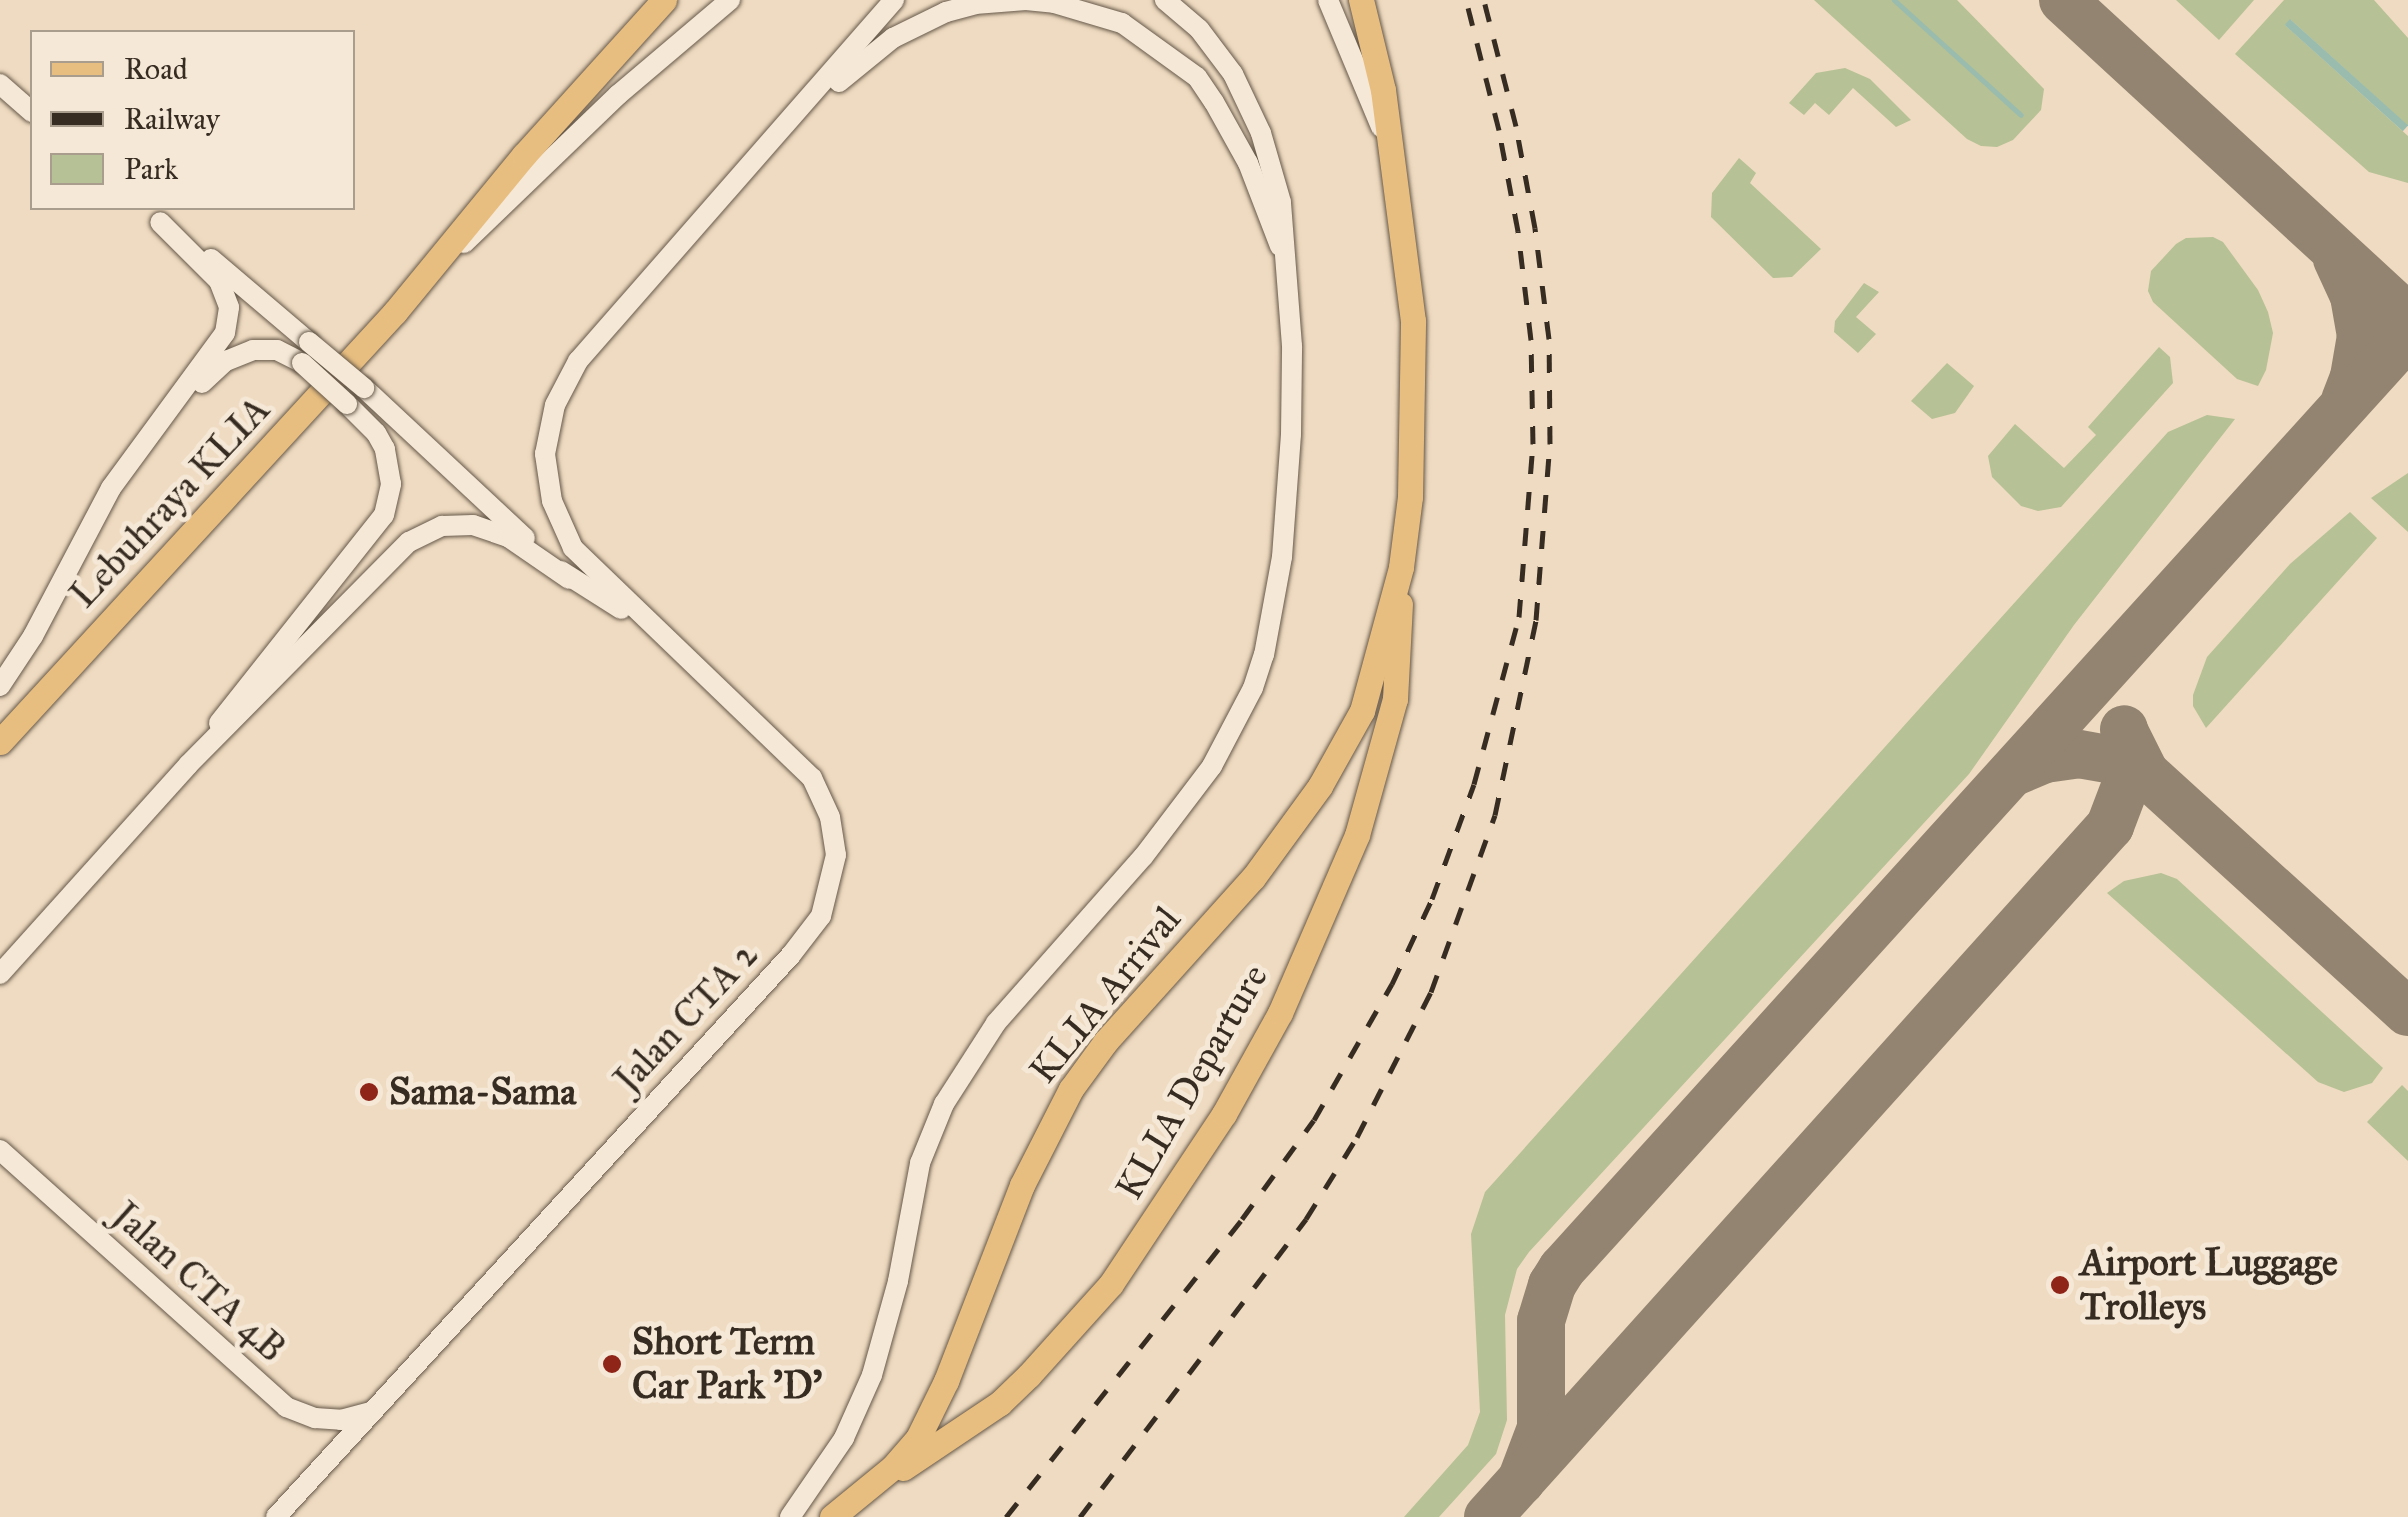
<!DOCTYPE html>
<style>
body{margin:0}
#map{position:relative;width:2408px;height:1517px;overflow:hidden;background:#efdbc1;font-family:"IM FELL Great Primer",serif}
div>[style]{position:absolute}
.green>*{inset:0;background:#b6c195}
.water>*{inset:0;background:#9abcae;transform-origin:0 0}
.stream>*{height:5px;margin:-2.5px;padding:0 2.5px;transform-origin:2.5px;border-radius:2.5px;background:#9abcae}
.taxiway>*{height:48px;margin:-24px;padding:0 24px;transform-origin:24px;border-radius:24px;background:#938471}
.roads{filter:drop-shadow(0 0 2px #655849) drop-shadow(0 0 2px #655849)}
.minor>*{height:20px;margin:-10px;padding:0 10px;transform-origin:10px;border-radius:10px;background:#f5e8d7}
.major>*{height:25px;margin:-12.5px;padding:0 12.5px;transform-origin:12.5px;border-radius:12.5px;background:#e8be80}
.rail>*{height:5px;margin-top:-2.5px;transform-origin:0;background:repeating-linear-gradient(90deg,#372c21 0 18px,transparent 0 36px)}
.bridges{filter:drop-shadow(0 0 2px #655849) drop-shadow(0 0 2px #655849)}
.minor-bridge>*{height:20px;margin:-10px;padding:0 10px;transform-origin:10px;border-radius:10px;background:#f5e8d7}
.dots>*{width:28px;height:28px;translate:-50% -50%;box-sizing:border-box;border:5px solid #f5e8d7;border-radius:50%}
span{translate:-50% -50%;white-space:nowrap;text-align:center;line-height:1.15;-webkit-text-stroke:10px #f5e8d7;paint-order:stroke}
.street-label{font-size:38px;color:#372c21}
.poi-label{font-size:38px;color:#372c21;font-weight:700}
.left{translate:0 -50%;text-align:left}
.legend{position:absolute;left:30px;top:30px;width:325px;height:180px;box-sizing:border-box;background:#f5e8d7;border:2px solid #a99d8e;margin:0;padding:12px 18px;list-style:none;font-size:30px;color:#372c21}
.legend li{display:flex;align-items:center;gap:20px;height:50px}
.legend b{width:50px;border:2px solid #a99d8e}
</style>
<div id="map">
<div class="green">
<i style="clip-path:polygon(1814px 0,1957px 0,2044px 89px,2041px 110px,2013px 140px,1997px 147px,1981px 146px,1967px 139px)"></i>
<i style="clip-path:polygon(2176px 0,2254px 0,2219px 40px)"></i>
<i style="clip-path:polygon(2284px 0,2374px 0,2408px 38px,2408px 126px,2291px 20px,2285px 25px,2408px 136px,2408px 183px,2369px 172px,2235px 54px)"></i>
<i style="clip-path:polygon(1845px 68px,1870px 79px,1911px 120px,1896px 127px,1853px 88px,1829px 115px,1815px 103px,1804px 115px,1789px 103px,1816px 73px)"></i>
<i style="clip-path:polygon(1739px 158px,1756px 173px,1750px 183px,1821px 249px,1792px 277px,1773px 278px,1711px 217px,1712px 193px)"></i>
<i style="clip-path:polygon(2213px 237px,2223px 242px,2258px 290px,2268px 312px,2273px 333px,2266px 370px,2258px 386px,2237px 379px,2153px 302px,2148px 291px,2151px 271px,2176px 244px,2186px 238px)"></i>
<i style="clip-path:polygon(1864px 283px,1879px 292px,1856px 317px,1876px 334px,1858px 353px,1834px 332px,1835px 321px)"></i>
<i style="clip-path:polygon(2159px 347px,2170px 357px,2173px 383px,2061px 507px,2038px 511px,2021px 506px,1992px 477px,1988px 456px,2015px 424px,2064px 468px,2096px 435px,2088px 427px)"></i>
<i style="clip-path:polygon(1947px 363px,1974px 386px,1955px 413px,1932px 419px,1911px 401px)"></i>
<i style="clip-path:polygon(2207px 415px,2235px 419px,2074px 625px,1969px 774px,1529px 1252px,1517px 1269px,1505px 1315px,1507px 1420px,1496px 1454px,1439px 1517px,1404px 1517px,1468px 1445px,1480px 1412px,1471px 1234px,1485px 1192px,2168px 432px)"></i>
<i style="clip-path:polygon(2408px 473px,2408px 532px,2371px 498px)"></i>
<i style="clip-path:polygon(2350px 512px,2377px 538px,2206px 728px,2193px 706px,2193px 695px,2207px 657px,2290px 564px)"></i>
<i style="clip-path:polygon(2161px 873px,2177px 879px,2383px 1068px,2372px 1083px,2344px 1092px,2318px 1082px,2107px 893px,2124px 881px)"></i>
<i style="clip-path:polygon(2402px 1085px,2408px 1091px,2408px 1161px,2367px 1122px)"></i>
</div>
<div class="water">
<i style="left:2290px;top:19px;width:159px;height:8px;rotate:42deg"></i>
</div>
<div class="stream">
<i style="left:1894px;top:0;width:171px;rotate:42.2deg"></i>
</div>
<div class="taxiway">
<i style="left:2063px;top:0;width:469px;rotate:42.6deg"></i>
<i style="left:2337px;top:259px;width:41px;rotate:65.3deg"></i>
<i style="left:2354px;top:296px;width:41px;rotate:80.1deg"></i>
<i style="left:2361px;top:336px;width:42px;rotate:99.7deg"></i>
<i style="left:2354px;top:377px;width:25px;rotate:111deg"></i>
<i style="left:2125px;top:733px;width:45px;rotate:63.4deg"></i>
<i style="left:2145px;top:773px;width:355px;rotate:42.3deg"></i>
<i style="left:2012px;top:773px;width:36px;rotate:-23deg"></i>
<i style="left:2045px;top:759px;width:34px;rotate:-8deg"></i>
<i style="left:2079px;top:754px;width:35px;rotate:10deg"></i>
<i style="left:2113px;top:760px;width:42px;rotate:28.4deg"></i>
<i style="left:1521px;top:1481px;width:57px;rotate:-69.3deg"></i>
<i style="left:1541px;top:1428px;width:107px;rotate:-90deg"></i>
<i style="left:1541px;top:1321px;width:38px;rotate:-73deg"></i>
<i style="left:1552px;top:1285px;width:19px;rotate:-58deg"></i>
<i style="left:1562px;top:1269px;width:1260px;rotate:-47.83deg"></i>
<i style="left:1488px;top:1517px;width:930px;rotate:-48.01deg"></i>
<i style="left:2110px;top:826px;width:53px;rotate:-69.2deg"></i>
<i style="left:2129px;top:776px;width:47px;rotate:-96.1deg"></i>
</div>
<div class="roads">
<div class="minor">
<i style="left:1328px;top:0;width:138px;rotate:67.3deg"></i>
<i style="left:839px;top:82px;width:70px;rotate:-39.2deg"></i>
<i style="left:893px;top:38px;width:59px;rotate:-26.1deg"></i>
<i style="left:946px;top:12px;width:30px;rotate:-15deg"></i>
<i style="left:975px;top:4px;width:51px;rotate:-4.5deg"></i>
<i style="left:1026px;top:0;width:28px;rotate:6deg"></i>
<i style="left:1054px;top:3px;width:71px;rotate:16.4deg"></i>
<i style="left:1122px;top:23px;width:92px;rotate:35.8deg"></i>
<i style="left:1197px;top:77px;width:30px;rotate:56deg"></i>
<i style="left:1214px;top:102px;width:70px;rotate:60.9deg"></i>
<i style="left:1248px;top:163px;width:89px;rotate:68.9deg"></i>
<i style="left:0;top:84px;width:43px;rotate:41.2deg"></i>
<i style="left:464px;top:243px;width:214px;rotate:-43.9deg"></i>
<i style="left:618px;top:95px;width:147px;rotate:-40.3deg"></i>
<i style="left:211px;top:259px;width:128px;rotate:40.3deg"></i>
<i style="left:202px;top:383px;width:33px;rotate:-43deg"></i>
<i style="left:226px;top:361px;width:29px;rotate:-22deg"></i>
<i style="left:253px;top:350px;width:24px"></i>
<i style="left:277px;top:350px;width:28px;rotate:27deg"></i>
<i style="left:364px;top:388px;width:220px;rotate:43deg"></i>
<i style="left:561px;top:571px;width:71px;rotate:32.3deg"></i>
<i style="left:0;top:686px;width:60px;rotate:-56.6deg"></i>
<i style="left:33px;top:636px;width:167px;rotate:-62.2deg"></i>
<i style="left:111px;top:488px;width:192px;rotate:-53.7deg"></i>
<i style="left:225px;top:333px;width:26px;rotate:-81deg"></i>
<i style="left:229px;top:307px;width:28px;rotate:-111deg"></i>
<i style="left:219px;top:281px;width:83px;rotate:-135deg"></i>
<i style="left:219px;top:723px;width:265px;rotate:-51.6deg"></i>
<i style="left:384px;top:515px;width:32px;rotate:-77deg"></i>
<i style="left:391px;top:484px;width:36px;rotate:-100deg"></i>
<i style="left:385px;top:449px;width:18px;rotate:-119deg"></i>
<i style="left:376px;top:433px;width:41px;rotate:-135deg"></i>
<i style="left:0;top:974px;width:281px;rotate:-48deg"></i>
<i style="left:188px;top:765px;width:314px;rotate:-45.3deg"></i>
<i style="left:409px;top:542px;width:37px;rotate:-26deg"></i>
<i style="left:442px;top:526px;width:31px;rotate:-2deg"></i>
<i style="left:473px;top:525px;width:37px;rotate:19deg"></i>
<i style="left:508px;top:537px;width:74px;rotate:34.5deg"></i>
<i style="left:0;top:1150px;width:385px;rotate:41.9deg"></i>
<i style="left:286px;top:1407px;width:31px;rotate:21deg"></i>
<i style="left:315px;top:1418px;width:26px;rotate:4deg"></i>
<i style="left:341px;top:1420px;width:31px;rotate:-15deg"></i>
<i style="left:276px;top:1517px;width:762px;rotate:-47.5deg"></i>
<i style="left:791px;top:955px;width:49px;rotate:-52.4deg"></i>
<i style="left:821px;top:916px;width:63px;rotate:-76.2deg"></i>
<i style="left:836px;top:855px;width:38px;rotate:-99deg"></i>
<i style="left:830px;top:817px;width:43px;rotate:-114.8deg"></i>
<i style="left:812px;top:778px;width:332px;rotate:-136.1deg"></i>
<i style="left:573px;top:548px;width:51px;rotate:-114.1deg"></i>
<i style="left:552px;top:501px;width:48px;rotate:-98.5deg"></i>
<i style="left:545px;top:454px;width:50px;rotate:-78.5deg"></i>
<i style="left:555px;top:405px;width:50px;rotate:-62.4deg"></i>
<i style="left:578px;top:361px;width:480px;rotate:-48.8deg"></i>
<i style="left:790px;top:1517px;width:96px;rotate:-55.6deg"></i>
<i style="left:844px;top:1438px;width:69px;rotate:-66deg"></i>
<i style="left:872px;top:1375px;width:98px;rotate:-74.5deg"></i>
<i style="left:898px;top:1281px;width:120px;rotate:-79.4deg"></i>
<i style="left:920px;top:1163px;width:64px;rotate:-67.9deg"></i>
<i style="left:944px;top:1104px;width:96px;rotate:-57.3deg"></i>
<i style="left:996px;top:1023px;width:222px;rotate:-48.5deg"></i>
<i style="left:1143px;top:857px;width:114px;rotate:-52.8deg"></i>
<i style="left:1212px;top:766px;width:88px;rotate:-62.3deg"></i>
<i style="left:1253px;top:688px;width:35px;rotate:-72deg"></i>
<i style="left:1264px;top:655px;width:100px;rotate:-79.6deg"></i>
<i style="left:1282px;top:557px;width:123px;rotate:-85.8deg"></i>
<i style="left:1291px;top:434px;width:88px;rotate:-89.3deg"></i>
<i style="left:1292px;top:346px;width:144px;rotate:-94.4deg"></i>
<i style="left:1281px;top:202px;width:72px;rotate:-106.2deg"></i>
<i style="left:1261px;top:133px;width:65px;rotate:-115.4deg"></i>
<i style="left:1233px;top:74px;width:56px;rotate:-127.1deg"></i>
<i style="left:1199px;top:29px;width:45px;rotate:-139.5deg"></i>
</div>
<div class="major">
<i style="left:0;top:742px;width:584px;rotate:-47.43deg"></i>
<i style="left:395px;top:312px;width:203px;rotate:-50.6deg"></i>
<i style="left:524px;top:155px;width:209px;rotate:-47.9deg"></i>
<i style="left:903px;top:1468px;width:117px;rotate:-33.8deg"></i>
<i style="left:1000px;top:1403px;width:40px;rotate:-44deg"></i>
<i style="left:1029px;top:1375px;width:122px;rotate:-48deg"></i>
<i style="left:1111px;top:1284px;width:204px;rotate:-56.4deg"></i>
<i style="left:1224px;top:1114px;width:115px;rotate:-61deg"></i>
<i style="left:1280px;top:1013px;width:194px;rotate:-66.6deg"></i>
<i style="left:1357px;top:835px;width:141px;rotate:-74.4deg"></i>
<i style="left:1395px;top:699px;width:95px;rotate:-87deg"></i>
<i style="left:832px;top:1517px;width:79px;rotate:-39.3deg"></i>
<i style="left:893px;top:1467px;width:38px;rotate:-49deg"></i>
<i style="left:918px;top:1438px;width:64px;rotate:-63.8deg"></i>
<i style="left:946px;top:1381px;width:210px;rotate:-68.8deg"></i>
<i style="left:1022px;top:1185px;width:108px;rotate:-63deg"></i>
<i style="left:1071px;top:1089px;width:59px;rotate:-53.9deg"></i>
<i style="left:1106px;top:1041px;width:219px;rotate:-48deg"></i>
<i style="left:1253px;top:878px;width:114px;rotate:-53.9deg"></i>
<i style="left:1320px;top:786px;width:86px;rotate:-60.8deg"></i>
<i style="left:1362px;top:711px;width:149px;rotate:-74.8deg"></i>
<i style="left:1401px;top:567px;width:71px;rotate:-82.7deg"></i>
<i style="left:1410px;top:497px;width:176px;rotate:-89deg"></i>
<i style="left:1413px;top:321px;width:233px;rotate:-97.4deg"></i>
<i style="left:1383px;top:90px;width:93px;rotate:-103.7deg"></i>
</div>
</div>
<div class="rail">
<i style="left:1006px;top:1517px;width:380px;rotate:-51.6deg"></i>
<i style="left:1242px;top:1219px;width:122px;rotate:-54deg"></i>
<i style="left:1314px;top:1120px;width:157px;rotate:-60.2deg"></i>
<i style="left:1392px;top:984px;width:94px;rotate:-64.8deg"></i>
<i style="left:1432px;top:899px;width:122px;rotate:-69.9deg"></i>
<i style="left:1474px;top:784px;width:173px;rotate:-74.9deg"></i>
<i style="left:1519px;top:617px;width:174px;rotate:-85.4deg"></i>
<i style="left:1533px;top:444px;width:104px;rotate:-91.1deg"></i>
<i style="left:1531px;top:340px;width:110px;rotate:-96.8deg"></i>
<i style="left:1518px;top:231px;width:103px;rotate:-100.7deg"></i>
<i style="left:1499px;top:130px;width:134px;rotate:-104.2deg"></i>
<i style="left:1080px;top:1517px;width:374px;rotate:-52.8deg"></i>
<i style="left:1306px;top:1219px;width:97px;rotate:-58.1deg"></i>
<i style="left:1357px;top:1137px;width:163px;rotate:-63deg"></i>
<i style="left:1431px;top:992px;width:188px;rotate:-70.1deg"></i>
<i style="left:1495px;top:815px;width:199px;rotate:-78.1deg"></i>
<i style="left:1536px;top:620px;width:177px;rotate:-85.5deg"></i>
<i style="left:1550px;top:444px;width:105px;rotate:-90.5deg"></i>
<i style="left:1549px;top:339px;width:112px;rotate:-97.2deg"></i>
<i style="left:1535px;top:228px;width:104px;rotate:-100.6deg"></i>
<i style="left:1516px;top:126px;width:130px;rotate:-104.3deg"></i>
</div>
<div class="bridges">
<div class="minor-bridge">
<i style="left:309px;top:342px;width:72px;rotate:39.9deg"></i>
<i style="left:302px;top:363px;width:61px;rotate:42.3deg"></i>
</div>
</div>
<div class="dots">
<i style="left:369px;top:1092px;background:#8f2418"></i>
<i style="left:2060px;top:1285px;background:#8f2418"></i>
<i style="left:612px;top:1364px;background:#8f2418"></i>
</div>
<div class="street-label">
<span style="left:170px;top:502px;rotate:-47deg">Lebuhraya KLIA</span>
<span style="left:1105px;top:995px;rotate:-51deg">KLIA Arrival</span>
<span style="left:686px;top:1017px;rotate:-47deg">Jalan CTA 2</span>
<span style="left:1192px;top:1082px;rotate:-60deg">KLIA Departure</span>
<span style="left:199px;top:1282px;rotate:42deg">Jalan CTA 4B</span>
</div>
<div class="poi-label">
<span class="left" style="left:389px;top:1092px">Sama-Sama</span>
<span class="left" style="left:2080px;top:1285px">Airport Luggage<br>Trolleys</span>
<span class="left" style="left:632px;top:1364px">Short Term<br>Car Park 'D'</span>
</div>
<ul class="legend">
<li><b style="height:12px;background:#e8be80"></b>Road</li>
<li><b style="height:12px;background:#372c21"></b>Railway</li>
<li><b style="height:28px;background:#b6c195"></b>Park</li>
</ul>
</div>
